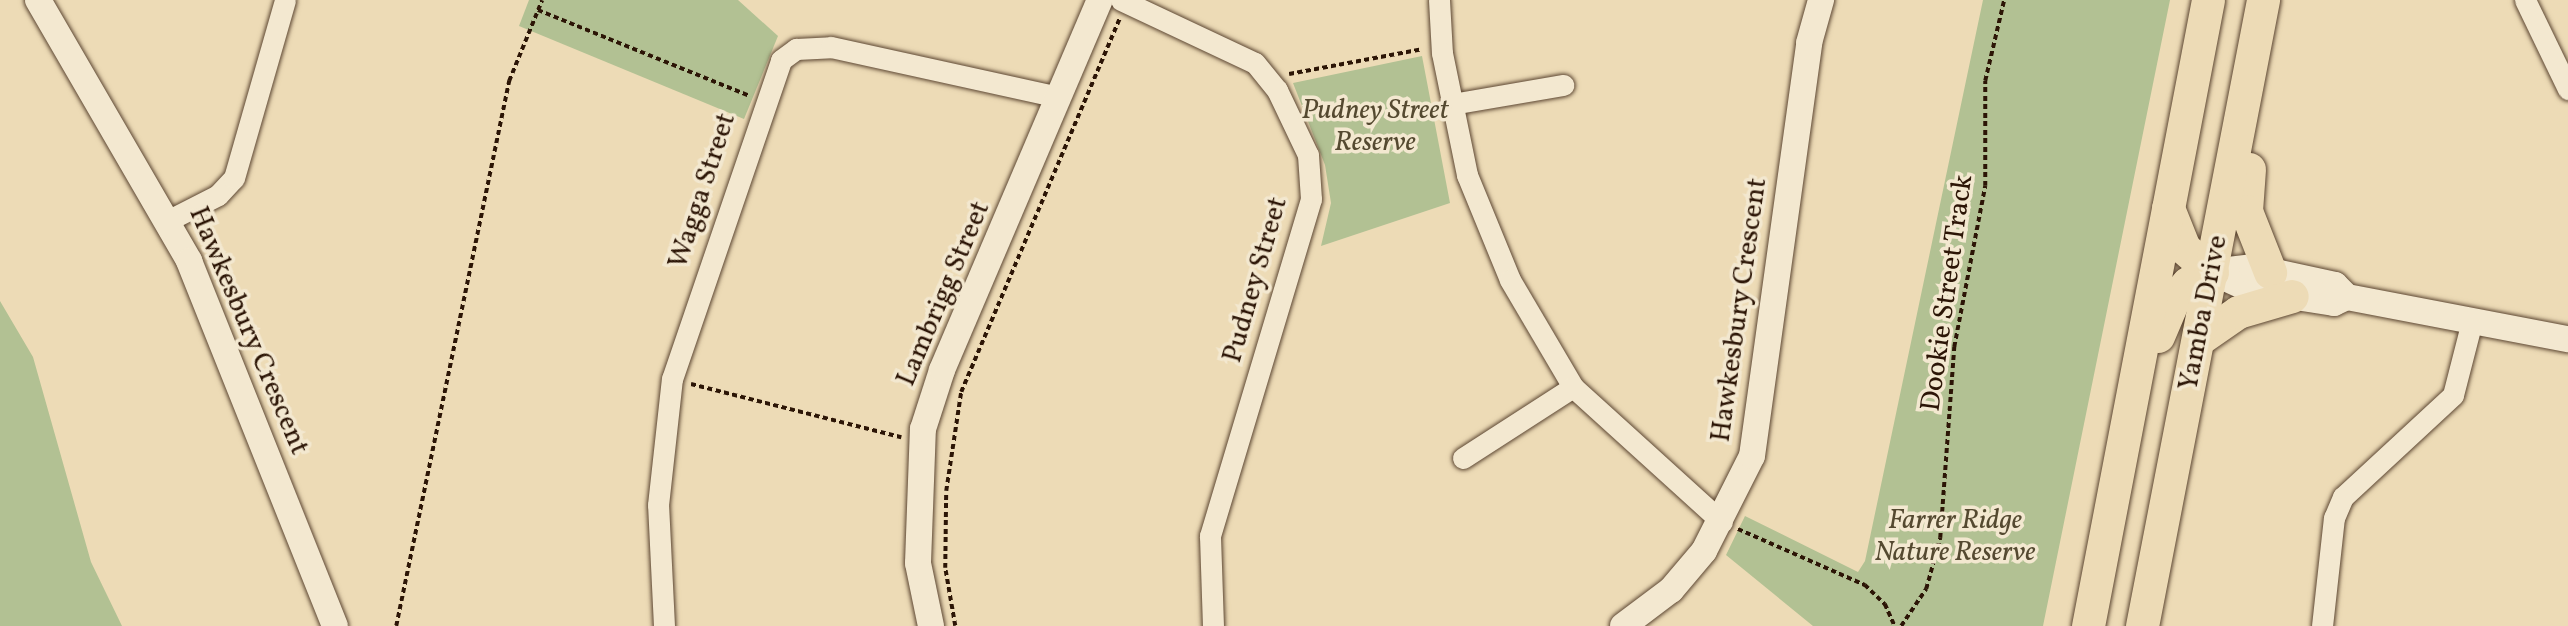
<!DOCTYPE html>
<style>
body{margin:0}
#map{position:relative;width:2568px;height:626px;overflow:hidden;background:#eddbb6;font-family:Vollkorn,serif}
div>[style]{position:absolute}
.green>*{inset:0;background:#b2c193}
.path>*{height:3.5px;margin-top:-1.75px;transform-origin:0;background:repeating-linear-gradient(90deg,#2c1506 0 5px,transparent 0 8.5px)}
.roads{filter:drop-shadow(0 0 2px #5c4632) drop-shadow(0 0 2px #5c4632)}
.minor>*{height:21px;margin:-10.5px;padding:0 10.5px;transform-origin:10.5px;border-radius:10.5px;background:#f3e8d0}
.tertiary>*{height:26px;margin:-13px;padding:0 13px;transform-origin:13px;border-radius:13px;background:#f3e8d0}
.primary>*{height:33px;margin:-16.5px;padding:0 16.5px;transform-origin:16.5px;border-radius:16.5px;background:#eddbb6}
span{translate:-50% -50%;white-space:nowrap;text-align:center;line-height:1.15;-webkit-text-stroke:7px #f3e8d0;paint-order:stroke}
.park-label{font-size:28px;color:#544930;font-style:italic}
.street-label{font-size:28px;color:#2c1506}
</style>
<div id="map">
<div class="green">
<i style="clip-path:polygon(529px 0,738px 0,778px 36px,744px 119px,519px 26px)"></i>
<i style="clip-path:polygon(1983px 0,2170px 0,2043px 626px,1813px 626px,1726px 555px,1745px 516px,1858px 572px,1865px 561px)"></i>
<i style="clip-path:polygon(1422px 56px,1450px 203px,1321px 246px,1331px 203px,1325px 165px,1293px 83px)"></i>
<i style="clip-path:polygon(0 301px,33px 357px,91px 562px,122px 626px,0 626px)"></i>
</div>
<div class="path">
<i style="left:538px;top:10px;width:229px;rotate:22.1deg"></i>
<i style="left:1289px;top:74px;width:135px;rotate:-10.6deg"></i>
<i style="left:691px;top:384px;width:217px;rotate:14.2deg"></i>
<i style="left:1738px;top:529px;width:139px;rotate:23.8deg"></i>
<i style="left:1865px;top:585px;width:28px;rotate:44deg"></i>
<i style="left:1885px;top:604px;width:24px;rotate:66deg"></i>
<i style="left:396px;top:626px;width:557px;rotate:-78.29deg"></i>
<i style="left:509px;top:81px;width:87px;rotate:-67.8deg"></i>
<i style="left:955px;top:626px;width:59px;rotate:-99.8deg"></i>
<i style="left:945px;top:568px;width:77px;rotate:-89.3deg"></i>
<i style="left:946px;top:491px;width:100px;rotate:-81.4deg"></i>
<i style="left:961px;top:392px;width:406px;rotate:-67deg"></i>
<i style="left:1901px;top:626px;width:45px;rotate:-56deg"></i>
<i style="left:1926px;top:589px;width:53px;rotate:-74.6deg"></i>
<i style="left:1940px;top:538px;width:192px;rotate:-85.8deg"></i>
<i style="left:1954px;top:347px;width:164px;rotate:-79.1deg"></i>
<i style="left:1985px;top:186px;width:105px;rotate:-90deg"></i>
<i style="left:1985px;top:81px;width:83px;rotate:-76.8deg"></i>
</div>
<div class="roads">
<div class="minor">
<i style="left:1121px;top:0;width:148px;rotate:25.2deg"></i>
<i style="left:1255px;top:63px;width:35px;rotate:51deg"></i>
<i style="left:1277px;top:90px;width:72px;rotate:64.5deg"></i>
<i style="left:1308px;top:155px;width:44px;rotate:86.1deg"></i>
<i style="left:1311px;top:199px;width:352px;rotate:106.7deg"></i>
<i style="left:1210px;top:536px;width:90px;rotate:88.1deg"></i>
<i style="left:1439px;top:0;width:53px;rotate:86.8deg"></i>
<i style="left:1442px;top:53px;width:125px;rotate:78.4deg"></i>
<i style="left:1467px;top:175px;width:113px;rotate:67.7deg"></i>
<i style="left:1510px;top:280px;width:124px;rotate:59.5deg"></i>
<i style="left:1573px;top:387px;width:201px;rotate:42.2deg"></i>
<i style="left:2525px;top:0;width:99px;rotate:64.2deg"></i>
<i style="left:1452px;top:104px;width:113px;rotate:-9.7deg"></i>
<i style="left:169px;top:220px;width:55px;rotate:-27deg"></i>
<i style="left:218px;top:195px;width:23px;rotate:-47deg"></i>
<i style="left:234px;top:178px;width:185px;rotate:-74deg"></i>
<i style="left:1463px;top:458px;width:131px;rotate:-32.8deg"></i>
<i style="left:664px;top:626px;width:121px;rotate:-92.8deg"></i>
<i style="left:658px;top:505px;width:127px;rotate:-83.7deg"></i>
<i style="left:672px;top:379px;width:337px;rotate:-71.1deg"></i>
<i style="left:781px;top:60px;width:19px;rotate:-36deg"></i>
<i style="left:796px;top:49px;width:35px;rotate:-3deg"></i>
<i style="left:831px;top:47px;width:233px;rotate:12.4deg"></i>
<i style="left:2322px;top:626px;width:109px;rotate:-83.7deg"></i>
<i style="left:2334px;top:518px;width:23px;rotate:-67deg"></i>
<i style="left:2343px;top:497px;width:150px;rotate:-42.8deg"></i>
<i style="left:2453px;top:395px;width:76px;rotate:-75.6deg"></i>
</div>
<div class="tertiary">
<i style="left:38px;top:0;width:302px;rotate:59.9deg"></i>
<i style="left:189px;top:261px;width:393px;rotate:68.2deg"></i>
<i style="left:2212px;top:272px;width:43px;rotate:24.8deg"></i>
<i style="left:2251px;top:290px;width:84px;rotate:8.9deg"></i>
<i style="left:2334px;top:303px;width:14px;rotate:-25deg"></i>
<i style="left:2347px;top:297px;width:225px;rotate:10.8deg"></i>
<i style="left:2212px;top:272px;width:40px;rotate:-7.1deg"></i>
<i style="left:2252px;top:267px;width:85px;rotate:12.2deg"></i>
<i style="left:2335px;top:285px;width:17px;rotate:45deg"></i>
<i style="left:931px;top:626px;width:64px;rotate:-101.7deg"></i>
<i style="left:918px;top:563px;width:134px;rotate:-87.9deg"></i>
<i style="left:923px;top:429px;width:62px;rotate:-72.1deg"></i>
<i style="left:942px;top:370px;width:402px;rotate:-66.9deg"></i>
<i style="left:1623px;top:626px;width:60px;rotate:-36.9deg"></i>
<i style="left:1671px;top:590px;width:51px;rotate:-49.8deg"></i>
<i style="left:1704px;top:551px;width:106px;rotate:-63.2deg"></i>
<i style="left:1752px;top:456px;width:417px;rotate:-82.1deg"></i>
<i style="left:1809px;top:43px;width:45px;rotate:-74.4deg"></i>
</div>
<div class="primary">
<i style="left:2249px;top:169px;width:42px;rotate:94.1deg"></i>
<i style="left:2246px;top:211px;width:66px;rotate:68.5deg"></i>
<i style="left:2168px;top:208px;width:43px;rotate:68.2deg"></i>
<i style="left:2184px;top:248px;width:37px;rotate:41deg"></i>
<i style="left:2158px;top:336px;width:39px;rotate:-67deg"></i>
<i style="left:2173px;top:300px;width:23px;rotate:-49deg"></i>
<i style="left:2188px;top:283px;width:26px;rotate:-25deg"></i>
<i style="left:2199px;top:339px;width:47px;rotate:-34.7deg"></i>
<i style="left:2238px;top:312px;width:56px;rotate:-16.5deg"></i>
<i style="left:2088px;top:626px;width:637px;rotate:-79.15deg"></i>
<i style="left:2142px;top:626px;width:638px;rotate:-79.06deg"></i>
</div>
</div>
<div class="park-label">
<span style="left:1375px;top:127px">Pudney Street<br>Reserve</span>
<span style="left:1955px;top:537px">Farrer Ridge<br>Nature Reserve</span>
</div>
<div class="street-label">
<span style="left:703px;top:191px;rotate:-72deg">Wagga Street</span>
<span style="left:1256px;top:280px;rotate:-74deg">Pudney Street</span>
<span style="left:1948px;top:293px;rotate:-82deg">Dookie Street Track</span>
<span style="left:944px;top:294px;rotate:-67deg">Lambrigg Street</span>
<span style="left:1740px;top:310px;rotate:-82deg">Hawkesbury Crescent</span>
<span style="left:2204px;top:313px;rotate:-79deg">Yamba Drive</span>
<span style="left:248px;top:331px;rotate:67deg">Hawkesbury Crescent</span>
</div>
</div>
